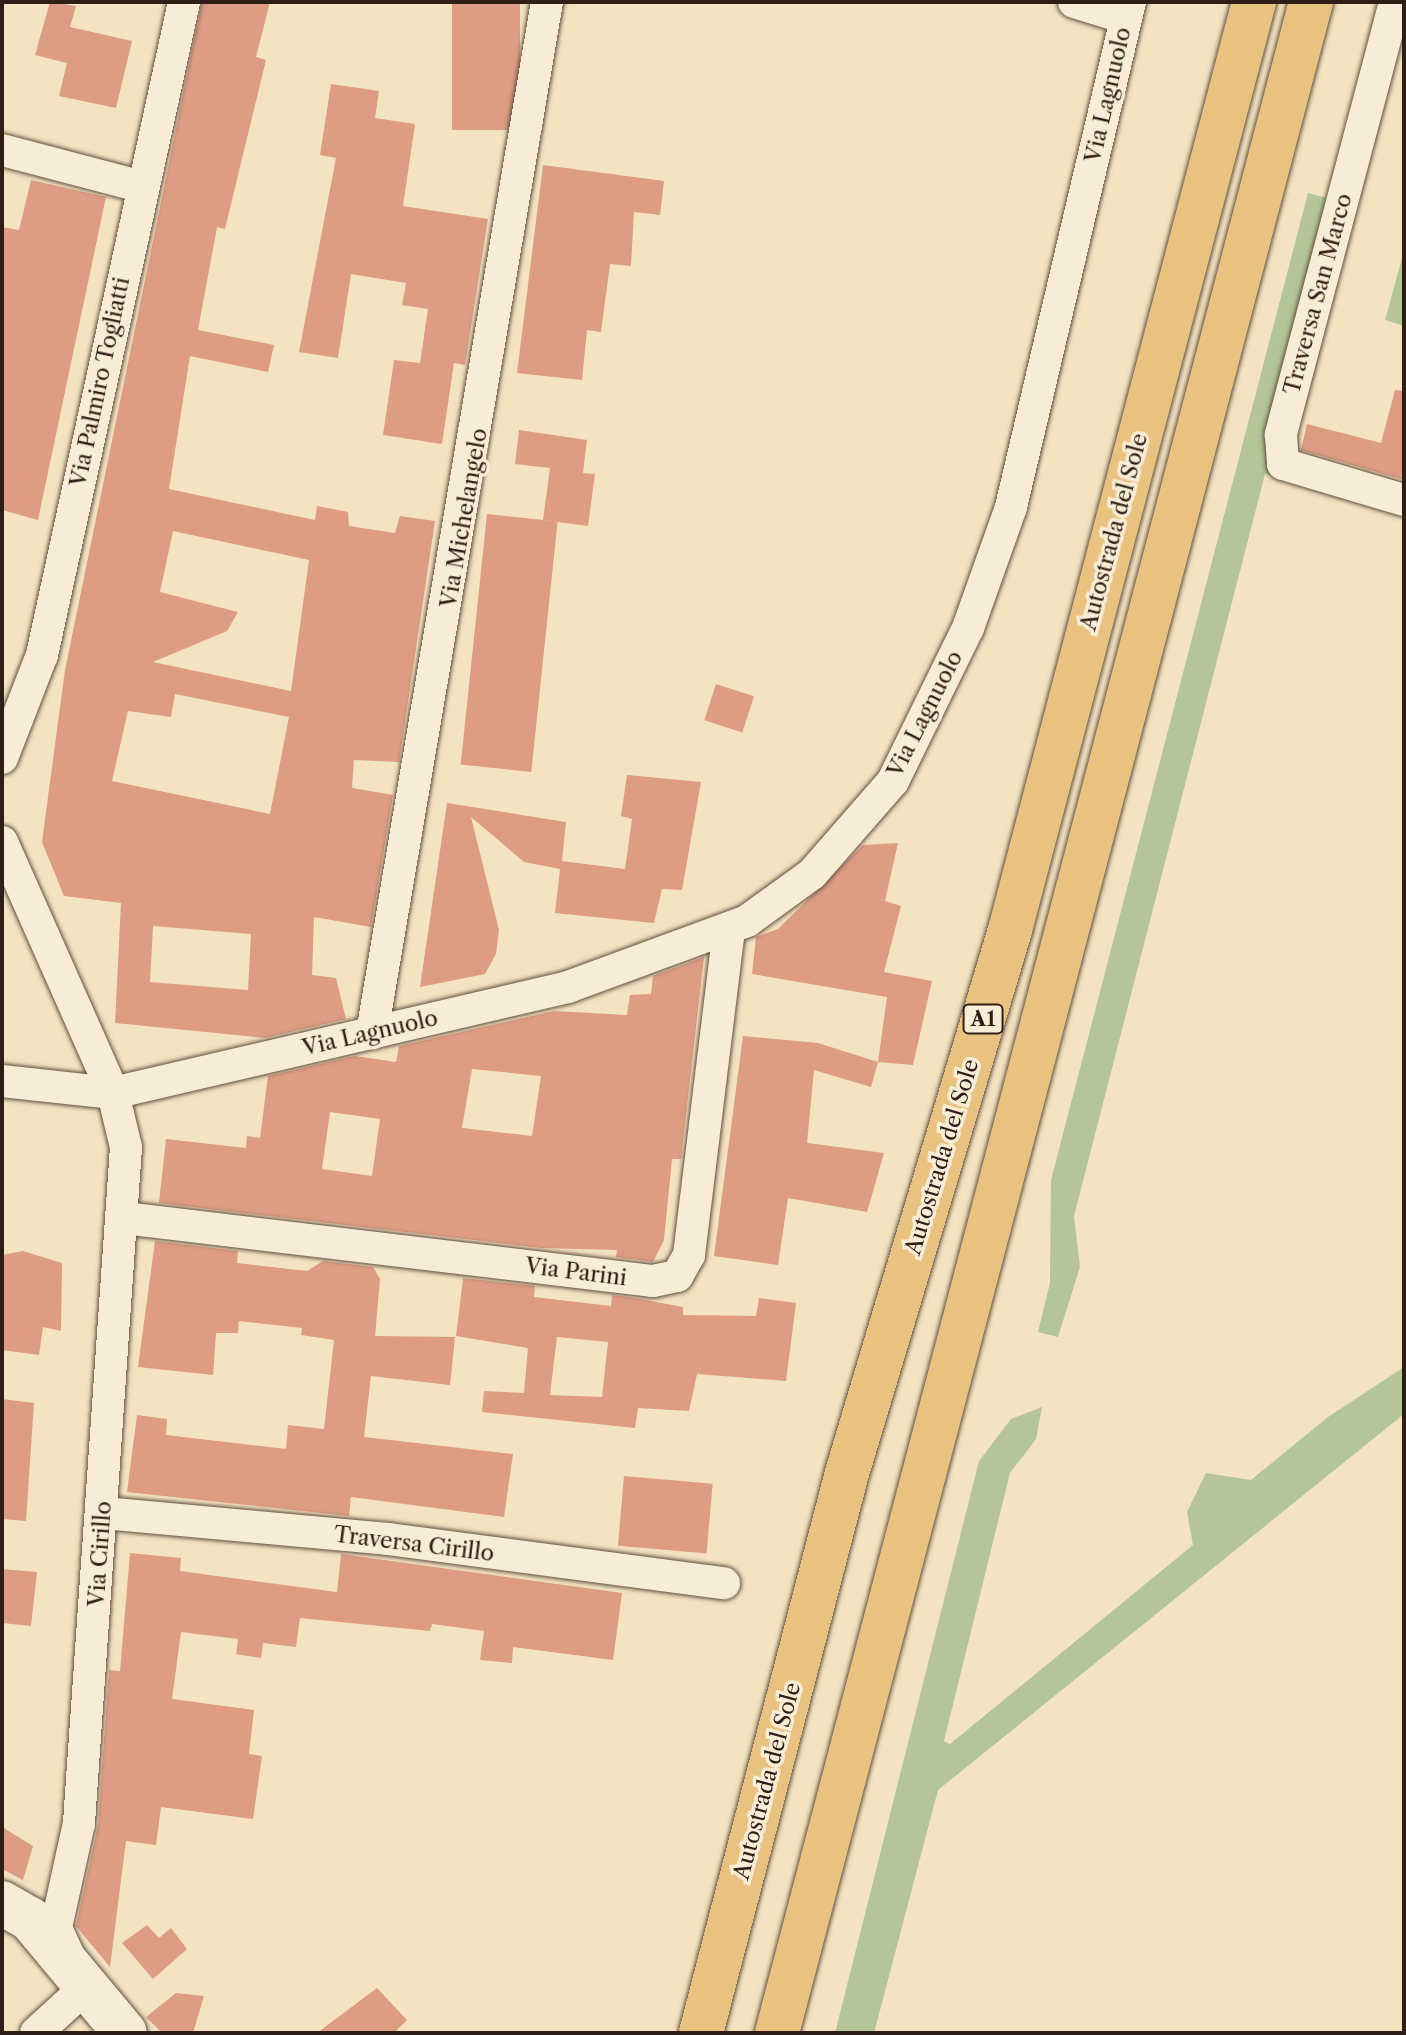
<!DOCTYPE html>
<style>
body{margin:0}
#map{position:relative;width:1406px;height:2035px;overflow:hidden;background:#f3e3c0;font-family:"Libre Caslon Text",serif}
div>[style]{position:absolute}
.green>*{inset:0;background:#b4c598}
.building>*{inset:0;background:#de9c83;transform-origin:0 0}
.roads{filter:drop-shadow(0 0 2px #604f40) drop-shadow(0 0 2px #604f40)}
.minor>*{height:32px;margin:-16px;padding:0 16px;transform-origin:16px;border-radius:16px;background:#f7edd6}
.secondary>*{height:44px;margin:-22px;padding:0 22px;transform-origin:22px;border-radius:22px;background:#f7edd6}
.motorway>*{height:44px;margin:-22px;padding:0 22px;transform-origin:22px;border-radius:22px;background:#eac280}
span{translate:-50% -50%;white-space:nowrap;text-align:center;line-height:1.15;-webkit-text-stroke:7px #f7edd6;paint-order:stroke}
.shield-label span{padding:2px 6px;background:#f7edd6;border:2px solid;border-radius:6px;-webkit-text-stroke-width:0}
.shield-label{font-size:20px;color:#2f1e15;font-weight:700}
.street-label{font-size:22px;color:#2f1e15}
.frame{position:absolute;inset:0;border:4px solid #2f1e15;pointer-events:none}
</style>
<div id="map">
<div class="green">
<i style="clip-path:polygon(1308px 193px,1338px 201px,1286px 477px,1265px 474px,1074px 1216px,1080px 1267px,1058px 1337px,1038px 1332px,1050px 1283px,1051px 1180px)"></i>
<i style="clip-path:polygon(1404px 251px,1404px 326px,1385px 320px)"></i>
<i style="clip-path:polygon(1404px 1367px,1404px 1414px,938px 1790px,874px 2033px,835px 2033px,979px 1461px,1011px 1419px,1042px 1407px,1036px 1439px,1010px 1473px,944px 1741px,950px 1744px,1193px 1545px,1187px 1512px,1206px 1473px,1251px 1480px,1328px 1417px)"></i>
</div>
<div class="building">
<i style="clip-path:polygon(50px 2px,76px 6px,70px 27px,132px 41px,116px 108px,59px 96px,67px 63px,35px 55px)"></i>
<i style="clip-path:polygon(evenodd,202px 2px,270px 2px,256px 57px,266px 60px,225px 229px,217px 227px,198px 330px,274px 345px,268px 372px,190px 356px,169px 489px,315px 520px,317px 506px,348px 512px,349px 526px,395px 533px,400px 516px,435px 521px,399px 762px,354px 760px,352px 788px,393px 795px,371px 927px,314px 917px,312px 975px,336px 978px,346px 1019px,265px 1038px,115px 1023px,121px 903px,64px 896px,42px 842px,65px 670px,202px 2px,173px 531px,309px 560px,291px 691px,153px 662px,227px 631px,238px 612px,160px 592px,173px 531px,202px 2px,175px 694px,289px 717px,270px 814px,112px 781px,128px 711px,171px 717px,175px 694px,202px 2px,153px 926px,251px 934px,248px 990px,150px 982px,153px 926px)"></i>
<i style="left:452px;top:2px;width:68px;height:128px"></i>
<i style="clip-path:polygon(331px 84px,379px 91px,375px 118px,415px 124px,403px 206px,488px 219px,465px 365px,454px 363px,442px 444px,383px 435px,394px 360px,420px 363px,428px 309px,402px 305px,406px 283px,351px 274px,338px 358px,299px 352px,336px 158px,320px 155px)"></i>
<i style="clip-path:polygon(543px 165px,664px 181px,660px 215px,634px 212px,631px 266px,610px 264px,601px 332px,587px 330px,582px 380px,517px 373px)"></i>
<i style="clip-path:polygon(31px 180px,106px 197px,38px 520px,2px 510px,2px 227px,19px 230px)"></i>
<i style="clip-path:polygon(1395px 390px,1404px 391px,1404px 480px,1301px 450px,1307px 424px,1381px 443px)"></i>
<i style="clip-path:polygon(519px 430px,587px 440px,583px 473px,595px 474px,588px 526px,543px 520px,550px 468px,515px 464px)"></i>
<i style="left:487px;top:514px;width:71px;height:252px;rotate:6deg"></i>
<i style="left:716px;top:684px;width:40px;height:38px;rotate:18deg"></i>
<i style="clip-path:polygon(627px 775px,701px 782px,682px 890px,662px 889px,654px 923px,555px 913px,560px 869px,524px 862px,471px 817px,499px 930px,496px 954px,485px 974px,420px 987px,447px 803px,566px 822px,562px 861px,625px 869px,632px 819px,621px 816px)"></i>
<i style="clip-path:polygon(898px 843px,885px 901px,901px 906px,884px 972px,932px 981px,913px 1065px,878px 1062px,887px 997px,752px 974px,756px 937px,778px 929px,863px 845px)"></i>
<i style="clip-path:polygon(evenodd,704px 957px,681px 1159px,672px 1159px,664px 1240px,653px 1262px,616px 1257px,617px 1250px,541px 1248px,159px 1203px,166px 1139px,246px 1148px,247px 1136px,260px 1138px,268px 1076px,355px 1056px,396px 1062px,399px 1046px,554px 1011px,627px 1015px,630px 995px,651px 994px,653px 976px,704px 957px,472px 1069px,541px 1076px,532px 1136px,462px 1128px,472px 1069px,704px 957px,330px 1112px,380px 1119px,372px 1176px,322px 1169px,330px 1112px)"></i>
<i style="clip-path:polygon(743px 1036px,818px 1043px,878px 1062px,871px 1087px,814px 1070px,807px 1143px,884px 1153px,867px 1212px,788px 1198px,778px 1265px,714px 1256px)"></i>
<i style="clip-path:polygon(155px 1241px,238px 1251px,237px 1263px,307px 1271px,323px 1261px,373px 1267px,380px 1279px,375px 1336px,455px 1337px,450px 1385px,371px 1376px,364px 1437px,513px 1454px,504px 1517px,351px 1497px,349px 1516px,127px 1492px,137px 1415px,167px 1419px,166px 1435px,286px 1449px,288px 1425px,324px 1429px,334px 1340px,301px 1335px,302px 1328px,239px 1321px,238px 1333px,216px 1333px,213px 1375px,138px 1367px)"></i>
<i style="clip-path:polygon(23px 1251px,62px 1263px,61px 1331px,43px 1327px,39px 1355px,2px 1350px,2px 1255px)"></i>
<i style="clip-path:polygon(evenodd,463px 1278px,535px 1286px,534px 1297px,611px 1306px,612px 1295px,635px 1298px,683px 1307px,683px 1315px,756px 1316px,759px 1298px,796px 1303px,786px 1381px,697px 1374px,689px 1411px,638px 1408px,635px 1428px,482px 1412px,484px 1391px,524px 1393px,528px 1348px,456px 1336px,463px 1278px,557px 1337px,608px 1342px,602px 1397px,550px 1395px,557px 1337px)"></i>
<i style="clip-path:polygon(2px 1399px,34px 1403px,26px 1521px,2px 1519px)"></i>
<i style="left:624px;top:1476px;width:89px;height:70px;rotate:5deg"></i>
<i style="clip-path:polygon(130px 1553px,181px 1558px,180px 1571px,337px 1592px,341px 1554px,622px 1593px,613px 1660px,513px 1647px,512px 1663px,480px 1660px,484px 1631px,432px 1624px,430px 1631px,300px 1618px,296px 1647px,263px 1643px,261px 1658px,236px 1654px,238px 1639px,181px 1632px,172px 1699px,254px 1710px,249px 1754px,262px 1756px,253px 1819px,161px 1807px,156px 1845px,126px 1841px,110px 1967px,76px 1926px,98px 1825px,109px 1670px,120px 1671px)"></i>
<i style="clip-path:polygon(2px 1569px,37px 1572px,31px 1626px,2px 1623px)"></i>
<i style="clip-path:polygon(2px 1827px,33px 1846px,23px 1880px,2px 1869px)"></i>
<i style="clip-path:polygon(147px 1925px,159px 1938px,171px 1928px,187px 1949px,153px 1979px,122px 1943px)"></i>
<i style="clip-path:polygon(377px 1988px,407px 2020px,394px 2033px,317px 2033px)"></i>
<i style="clip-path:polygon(176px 1993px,204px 1996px,193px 2033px,162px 2033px,146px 2017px)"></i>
</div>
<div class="roads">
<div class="minor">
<i style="left:1074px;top:2px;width:54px;rotate:17.1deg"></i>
<i style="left:1395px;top:2px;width:448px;rotate:104.8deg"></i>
<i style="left:1281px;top:435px;width:29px;rotate:86deg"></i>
<i style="left:1283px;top:464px;width:126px;rotate:16.6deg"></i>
<i style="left:2px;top:150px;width:146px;rotate:14.7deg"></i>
<i style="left:2px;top:758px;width:110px;rotate:-68.8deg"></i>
<i style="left:42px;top:655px;width:668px;rotate:-77.73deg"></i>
<i style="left:2px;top:842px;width:274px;rotate:66.1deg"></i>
<i style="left:113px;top:1093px;width:56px;rotate:76.5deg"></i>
<i style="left:126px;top:1147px;width:678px;rotate:93.98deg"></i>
<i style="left:79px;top:1823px;width:107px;rotate:102.4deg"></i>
<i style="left:56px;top:1928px;width:67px;rotate:65.3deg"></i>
<i style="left:84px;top:1989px;width:65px;rotate:137.5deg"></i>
<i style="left:372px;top:1033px;width:1046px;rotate:-80.37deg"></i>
<i style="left:2px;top:1081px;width:112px;rotate:6.2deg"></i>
<i style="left:113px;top:1093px;width:467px;rotate:-13.1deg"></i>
<i style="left:568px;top:987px;width:191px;rotate:-20.2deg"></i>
<i style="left:747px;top:921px;width:80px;rotate:-35.9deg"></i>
<i style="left:812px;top:874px;width:123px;rotate:-48.9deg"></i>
<i style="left:893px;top:781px;width:170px;rotate:-63.9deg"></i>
<i style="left:968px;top:628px;width:128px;rotate:-70.4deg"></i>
<i style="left:1011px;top:507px;width:519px;rotate:-76.74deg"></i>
<i style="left:124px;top:1218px;width:533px;rotate:6.79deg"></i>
<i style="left:653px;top:1281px;width:25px;rotate:-12deg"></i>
<i style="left:677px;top:1276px;width:24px;rotate:-60deg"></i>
<i style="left:689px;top:1255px;width:329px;rotate:-83deg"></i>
<i style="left:103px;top:1513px;width:286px;rotate:5.2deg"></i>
<i style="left:388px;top:1539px;width:339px;rotate:7.5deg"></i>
</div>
<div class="secondary">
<i style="left:2px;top:1903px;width:32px;rotate:30deg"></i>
<i style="left:30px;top:1919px;width:148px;rotate:50.2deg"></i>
</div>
<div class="motorway">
<i style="left:701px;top:2033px;width:579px;rotate:-75.39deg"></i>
<i style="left:847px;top:1473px;width:567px;rotate:-73.29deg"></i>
<i style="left:1010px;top:930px;width:960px;rotate:-75.27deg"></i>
<i style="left:777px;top:2033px;width:2100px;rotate:-75.27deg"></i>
</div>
</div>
<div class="shield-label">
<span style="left:983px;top:1019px">A1</span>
</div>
<div class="street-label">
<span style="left:1108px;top:95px;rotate:-77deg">Via Lagnuolo</span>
<span style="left:1318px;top:294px;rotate:-75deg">Traversa San Marco</span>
<span style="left:100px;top:382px;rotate:-78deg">Via Palmiro Togliatti</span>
<span style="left:464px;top:518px;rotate:-80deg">Via Michelangelo</span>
<span style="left:1114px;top:532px;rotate:-75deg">Autostrada del Sole</span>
<span style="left:925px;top:714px;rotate:-63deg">Via Lagnuolo</span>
<span style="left:370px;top:1033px;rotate:-13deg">Via Lagnuolo</span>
<span style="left:942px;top:1157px;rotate:-73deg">Autostrada del Sole</span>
<span style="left:576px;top:1272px;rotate:7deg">Via Parini</span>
<span style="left:414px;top:1544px;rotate:7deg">Traversa Cirillo</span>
<span style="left:100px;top:1554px;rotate:-86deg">Via Cirillo</span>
<span style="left:767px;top:1781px;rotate:-75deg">Autostrada del Sole</span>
</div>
<div class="frame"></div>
</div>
